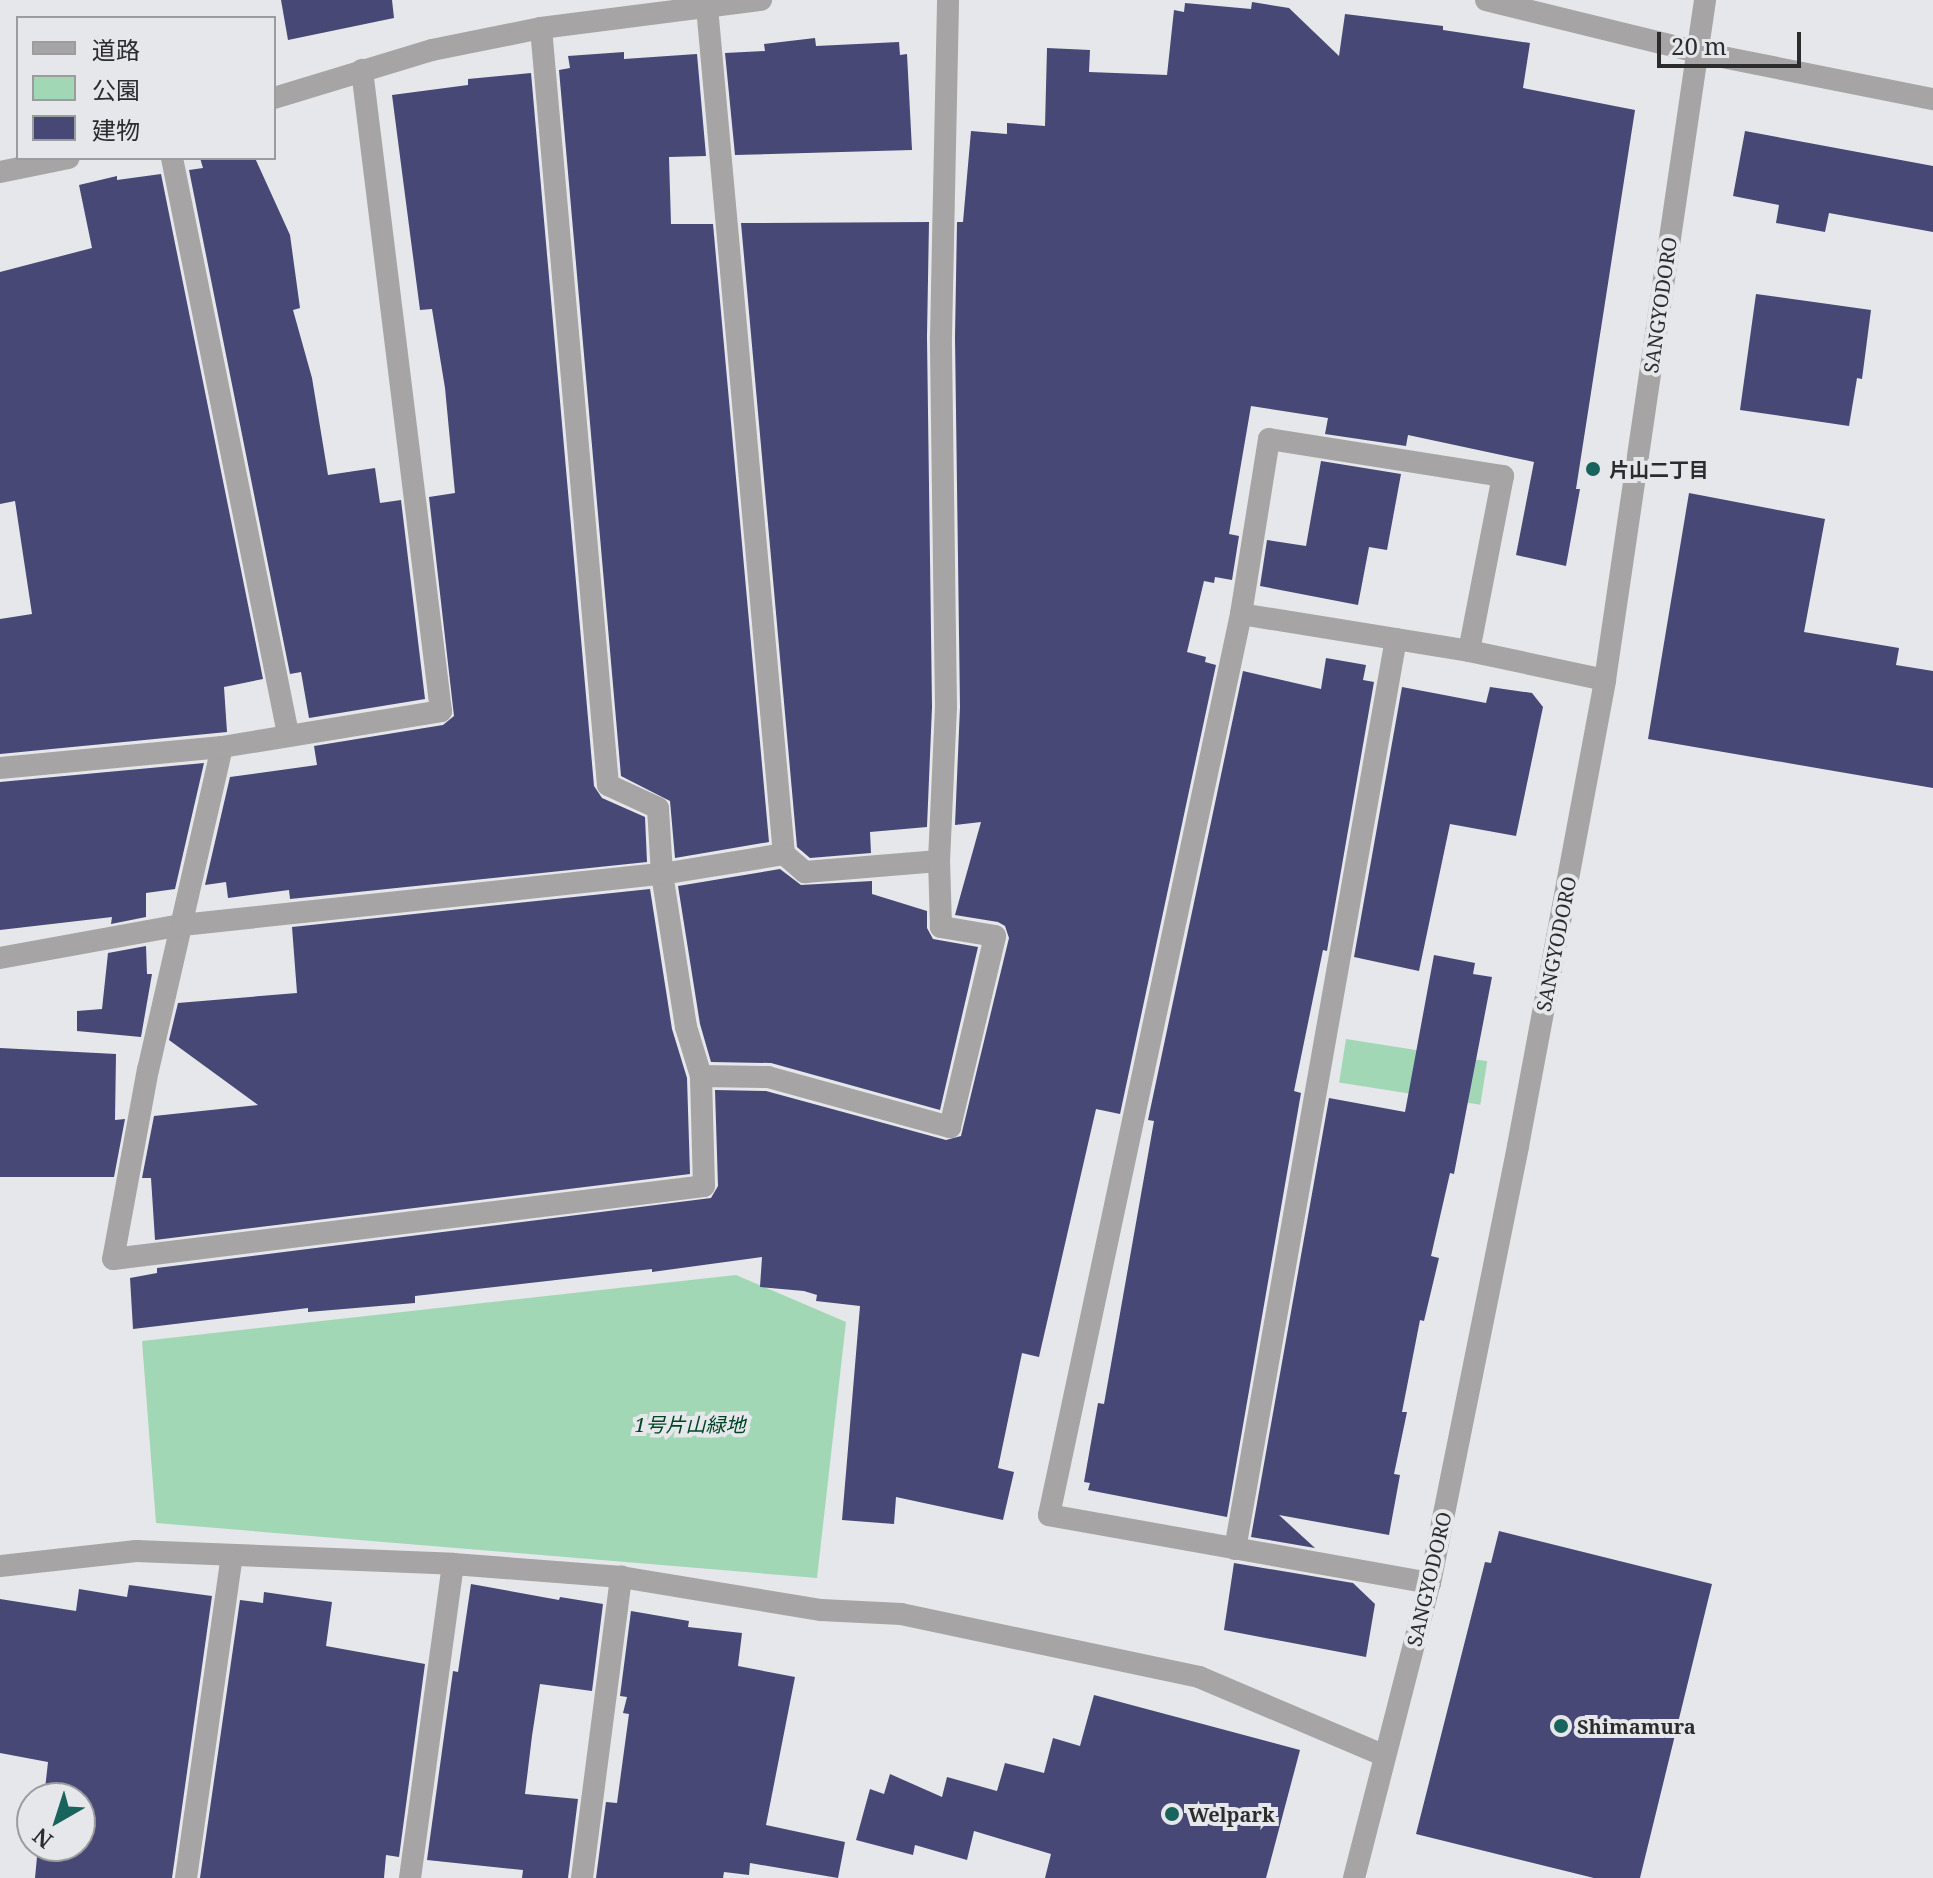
<!DOCTYPE html>
<meta charset="utf-8">
<style>
body{margin:0}
#map{position:relative;width:1933px;height:1878px;overflow:hidden;background:#e5e7ea;font-family:"Noto Serif","Noto Sans JP",serif}
div>[style]{position:absolute}
.green>*{inset:0;background:#a2d7b5;transform-origin:0 0}
.building>*{inset:0;background:#474875}
.minor>*{height:22px;margin:-11px;padding:0 11px;transform-origin:11px;border-radius:11px;background:#a6a4a4}
.tertiary>*{height:22px;margin:-11px;padding:0 11px;transform-origin:11px;border-radius:11px;background:#a6a4a4}
.dots>*{width:22px;height:22px;translate:-50% -50%;box-sizing:border-box;border:4px solid #e5e7ea;border-radius:50%}
span{translate:-50% -50%;white-space:nowrap;text-align:center;line-height:1.15;-webkit-text-stroke:8px #e5e7ea;paint-order:stroke}
.street-label{font-size:20px;color:#2c2c2d}
.poi-label{font-size:20px;color:#2c2c2d;font-weight:700}
.left{translate:0 -50%;text-align:left}
.park-label{font-size:20px;color:#004425;font-style:italic}
.legend{position:absolute;left:16px;top:16px;width:260px;height:144px;box-sizing:border-box;background:#e5e7ea;border:2px solid #9b9c9e;margin:0;padding:10px 14px;list-style:none;font-size:24px;color:#2c2c2d}
.legend li{display:flex;align-items:center;gap:16px;height:40px}
.legend b{width:40px;border:2px solid #9b9c9e}
.north{position:absolute;left:16px;top:1782px;width:80px;height:80px;box-sizing:border-box;background:#e5e7ea;border:2px solid #9b9c9e;border-radius:50%;rotate:219deg;font-size:22px;font-weight:700;line-height:32px;text-align:center;color:#2c2c2d}
.north::after{content:'';display:block;margin:auto;width:28px;height:36px;background:#18645c;clip-path:polygon(50% 0,100% 100%,50% 72%,0 100%)}
.scale{position:absolute;left:1657px;top:32px;width:144px;height:36px;box-sizing:border-box;border:4px solid #2c2c2d;border-top:0;padding-left:10px;font-size:24px;line-height:28px;white-space:nowrap;color:#2c2c2d;-webkit-text-stroke:6px #e5e7ea;paint-order:stroke}
</style>
<div id="map">
<div class="green">
<div style="left:1346px;top:1039px;width:143px;height:44px;rotate:9deg"></div>
<div style="clip-path:polygon(736px 1275px,846px 1322px,817px 1578px,156px 1523px,142px 1341px)"></div>
</div>
<div class="building">
<div style="clip-path:polygon(281px 0,392px 0,394px 18px,288px 40px)"></div>
<div style="clip-path:polygon(1252px 2px,1289px 8px,1339px 56px,1345px 14px,1443px 26px,1443px 30px,1530px 43px,1523px 88px,1635px 110px,1576px 489px,1580px 489px,1566px 566px,1516px 555px,1534px 462px,1408px 435px,1406px 446px,1325px 434px,1328px 418px,1251px 406px,1229px 534px,1239px 536px,1232px 580px,1215px 577px,1214px 583px,1204px 581px,1187px 652px,1206px 657px,1205px 662px,1216px 665px,1120px 1114px,1096px 1109px,1039px 1357px,1022px 1353px,998px 1468px,1014px 1472px,1003px 1520px,896px 1497px,894px 1524px,842px 1520px,860px 1306px,816px 1301px,817px 1295px,804px 1291px,760px 1287px,762px 1257px,652px 1272px,652px 1269px,415px 1296px,415px 1303px,308px 1312px,308px 1308px,133px 1329px,130px 1278px,157px 1273px,157px 1268px,711px 1198px,718px 1186px,715px 1090px,766px 1091px,946px 1140px,961px 1136px,1009px 938px,1005px 926px,998px 922px,955px 915px,981px 822px,955px 825px,960px 707px,955px 337px,957px 222px,963px 222px,971px 131px,1007px 134px,1007px 123px,1045px 126px,1047px 48px,1090px 50px,1089px 72px,1167px 75px,1174px 10px,1184px 12px,1185px 3px,1251px 9px)"></div>
<div style="clip-path:polygon(815px 38px,816px 46px,899px 42px,900px 55px,907px 54px,912px 150px,735px 155px,725px 53px,765px 51px,764px 44px)"></div>
<div style="clip-path:polygon(624px 52px,624px 59px,697px 54px,706px 156px,669px 157px,671px 224px,713px 224px,769px 842px,675px 858px,670px 801px,621px 776px,559px 70px,570px 68px,568px 56px)"></div>
<div style="clip-path:polygon(531px 73px,594px 786px,602px 798px,645px 817px,647px 862px,290px 899px,289px 890px,228px 898px,226px 882px,205px 885px,230px 777px,317px 765px,314px 746px,443px 725px,454px 716px,429px 497px,455px 493px,445px 388px,432px 309px,420px 310px,392px 95px,468px 85px,468px 79px)"></div>
<div style="clip-path:polygon(1745px 131px,1933px 166px,1933px 232px,1829px 213px,1825px 232px,1776px 223px,1779px 205px,1733px 196px)"></div>
<div style="clip-path:polygon(200px 158px,255px 158px,290px 235px,300px 308px,293px 310px,312px 378px,328px 475px,375px 468px,380px 503px,401px 500px,425px 699px,309px 718px,301px 672px,290px 674px,189px 170px,203px 168px)"></div>
<div style="clip-path:polygon(161px 174px,263px 679px,224px 687px,227px 732px,0 754px,0 619px,32px 614px,15px 501px,0 504px,0 272px,92px 248px,79px 185px,117px 176px,117px 180px)"></div>
<div style="clip-path:polygon(929px 222px,927px 337px,932px 707px,927px 827px,870px 832px,871px 853px,810px 858px,797px 847px,741px 223px)"></div>
<div style="clip-path:polygon(1756px 294px,1871px 310px,1862px 379px,1857px 378px,1849px 426px,1740px 410px)"></div>
<div style="clip-path:polygon(1321px 461px,1401px 474px,1387px 550px,1369px 547px,1358px 605px,1260px 586px,1267px 540px,1306px 546px)"></div>
<div style="clip-path:polygon(1689px 493px,1825px 519px,1804px 632px,1899px 648px,1896px 665px,1933px 671px,1933px 788px,1648px 739px)"></div>
<div style="clip-path:polygon(1326px 658px,1366px 665px,1363px 680px,1374px 682px,1327px 951px,1323px 950px,1294px 1091px,1301px 1093px,1227px 1517px,1088px 1490px,1090px 1483px,1084px 1482px,1098px 1403px,1104px 1404px,1154px 1121px,1148px 1120px,1243px 671px,1321px 689px)"></div>
<div style="clip-path:polygon(1402px 687px,1486px 703px,1490px 687px,1532px 693px,1543px 707px,1516px 836px,1450px 824px,1419px 971px,1354px 957px)"></div>
<div style="clip-path:polygon(204px 763px,175px 889px,146px 893px,146px 917px,111px 924px,112px 917px,0 930px,0 782px)"></div>
<div style="clip-path:polygon(780px 869px,801px 885px,872px 881px,872px 894px,927px 911px,927px 928px,933px 939px,978px 947px,940px 1110px,771px 1063px,711px 1062px,700px 1024px,678px 886px)"></div>
<div style="clip-path:polygon(650px 889px,672px 1029px,687px 1078px,690px 1174px,155px 1240px,151px 1178px,142px 1178px,154px 1116px,258px 1105px,169px 1040px,178px 1003px,297px 993px,292px 927px)"></div>
<div style="clip-path:polygon(146px 946px,147px 974px,152px 974px,141px 1037px,77px 1031px,77px 1011px,102px 1009px,108px 953px)"></div>
<div style="clip-path:polygon(1434px 955px,1475px 963px,1473px 974px,1492px 977px,1454px 1174px,1450px 1173px,1431px 1256px,1439px 1258px,1424px 1321px,1420px 1320px,1402px 1412px,1407px 1412px,1394px 1474px,1400px 1475px,1389px 1535px,1279px 1515px,1315px 1548px,1251px 1537px,1329px 1098px,1405px 1112px)"></div>
<div style="clip-path:polygon(0 1048px,116px 1054px,115px 1120px,125px 1119px,114px 1177px,0 1177px)"></div>
<div style="clip-path:polygon(1499px 1531px,1712px 1584px,1640px 1878px,1594px 1878px,1416px 1834px,1485px 1562px,1491px 1563px)"></div>
<div style="clip-path:polygon(1234px 1563px,1353px 1583px,1375px 1604px,1366px 1657px,1224px 1630px)"></div>
<div style="clip-path:polygon(471px 1584px,559px 1600px,560px 1597px,603px 1604px,592px 1691px,540px 1684px,532px 1736px,525px 1794px,578px 1799px,568px 1878px,522px 1878px,523px 1870px,427px 1860px,453px 1671px,458px 1672px)"></div>
<div style="clip-path:polygon(129px 1585px,212px 1596px,172px 1878px,35px 1878px,38px 1846px,80px 1846px,80px 1798px,44px 1798px,48px 1762px,0 1753px,0 1599px,76px 1611px,79px 1589px,127px 1597px)"></div>
<div style="clip-path:polygon(264px 1592px,332px 1602px,326px 1646px,425px 1664px,399px 1857px,386px 1855px,384px 1878px,200px 1878px,240px 1600px,263px 1603px)"></div>
<div style="clip-path:polygon(631px 1611px,689px 1621px,688px 1627px,742px 1633px,738px 1666px,795px 1677px,766px 1825px,845px 1842px,838px 1878px,750px 1863px,749px 1875px,724px 1872px,723px 1878px,596px 1878px,606px 1802px,617px 1803px,629px 1714px,623px 1713px,627px 1697px,620px 1696px)"></div>
<div style="clip-path:polygon(1094px 1695px,1300px 1750px,1266px 1878px,1045px 1878px,1051px 1854px,974px 1831px,967px 1860px,915px 1845px,913px 1855px,856px 1840px,870px 1789px,884px 1794px,890px 1774px,942px 1797px,947px 1777px,997px 1791px,1005px 1763px,1044px 1773px,1053px 1738px,1080px 1746px)"></div>
</div>
<div class="minor">
<div style="left:707px;top:7px;width:850px;rotate:84.81deg"></div>
<div style="left:172px;top:158px;width:588px;rotate:78.61deg"></div>
<div style="left:1241px;top:614px;width:231px;rotate:9.2deg"></div>
<div style="left:1469px;top:651px;width:139px;rotate:12deg"></div>
<div style="left:222px;top:747px;width:330px;rotate:102.9deg"></div>
<div style="left:148px;top:1069px;width:193px;rotate:100.4deg"></div>
<div style="left:113px;top:1259px;width:595px;rotate:-7.04deg"></div>
<div style="left:704px;top:1186px;width:110px;rotate:-91.6deg"></div>
<div style="left:701px;top:1076px;width:51px;rotate:-107deg"></div>
<div style="left:686px;top:1027px;width:155px;rotate:-98.9deg"></div>
<div style="left:662px;top:874px;width:66px;rotate:-93.5deg"></div>
<div style="left:658px;top:808px;width:55px;rotate:-155.3deg"></div>
<div style="left:608px;top:785px;width:760px;rotate:-95.06deg"></div>
<div style="left:0;top:768px;width:223px;rotate:-5.4deg"></div>
<div style="left:222px;top:747px;width:222px;rotate:-9.3deg"></div>
<div style="left:441px;top:711px;width:646px;rotate:-97.03deg"></div>
<div style="left:0;top:958px;width:185px;rotate:-10.3deg"></div>
<div style="left:182px;top:925px;width:483px;rotate:-6.1deg"></div>
<div style="left:662px;top:874px;width:124px;rotate:-9.3deg"></div>
<div style="left:784px;top:854px;width:28px;rotate:41deg"></div>
<div style="left:805px;top:872px;width:134px;rotate:-4.7deg"></div>
<div style="left:939px;top:861px;width:154px;rotate:-87.4deg"></div>
<div style="left:946px;top:707px;width:370px;rotate:-90.8deg"></div>
<div style="left:941px;top:337px;width:337px;rotate:-88.8deg"></div>
<div style="left:701px;top:1076px;width:67px;rotate:0.9deg"></div>
<div style="left:768px;top:1077px;width:189px;rotate:15.4deg"></div>
<div style="left:950px;top:1127px;width:196px;rotate:-76.7deg"></div>
<div style="left:995px;top:936px;width:55px;rotate:-170.5deg"></div>
<div style="left:941px;top:927px;width:66px;rotate:-91.7deg"></div>
<div style="left:1235px;top:1549px;width:924px;rotate:-79.97deg"></div>
<div style="left:0;top:1566px;width:137px;rotate:-6.3deg"></div>
<div style="left:136px;top:1551px;width:317px;rotate:2.3deg"></div>
<div style="left:453px;top:1564px;width:169px;rotate:4.4deg"></div>
<div style="left:621px;top:1577px;width:203px;rotate:9.4deg"></div>
<div style="left:821px;top:1610px;width:80px;rotate:2.9deg"></div>
<div style="left:901px;top:1614px;width:305px;rotate:11.9deg"></div>
<div style="left:1199px;top:1677px;width:202px;rotate:23deg"></div>
<div style="left:1430px;top:1583px;width:387px;rotate:-169.9deg"></div>
<div style="left:1049px;top:1515px;width:921px;rotate:-77.97deg"></div>
<div style="left:1241px;top:614px;width:177px;rotate:-80.9deg"></div>
<div style="left:1269px;top:439px;width:237px;rotate:9deg"></div>
<div style="left:1503px;top:476px;width:178px;rotate:101deg"></div>
<div style="left:186px;top:1878px;width:326px;rotate:-81.9deg"></div>
<div style="left:410px;top:1878px;width:317px;rotate:-82.2deg"></div>
<div style="left:582px;top:1878px;width:304px;rotate:-82.6deg"></div>
</div>
<div class="tertiary">
<div style="left:1486px;top:0;width:217px;rotate:13.8deg"></div>
<div style="left:1697px;top:52px;width:241px;rotate:11.3deg"></div>
<div style="left:274px;top:98px;width:165px;rotate:-16.9deg"></div>
<div style="left:432px;top:50px;width:111px;rotate:-11.4deg"></div>
<div style="left:541px;top:28px;width:222px;rotate:-7.3deg"></div>
<div style="left:0;top:172px;width:70px;rotate:-11.5deg"></div>
<div style="left:1354px;top:1878px;width:305px;rotate:-75.6deg"></div>
<div style="left:1430px;top:1583px;width:446px;rotate:-78.6deg"></div>
<div style="left:1518px;top:1146px;width:474px;rotate:-79.4deg"></div>
<div style="left:1605px;top:680px;width:687px;rotate:-81.63deg"></div>
</div>
<div class="dots">
<div style="left:1593px;top:469px;background:#18645c"></div>
<div style="left:1561px;top:1726px;background:#18645c"></div>
<div style="left:1172px;top:1814px;background:#18645c"></div>
</div>
<div class="street-label">
<span style="left:1660px;top:305px;rotate:-82deg">SANGYODORO</span>
<span style="left:1556px;top:944px;rotate:-79deg">SANGYODORO</span>
<span style="left:1429px;top:1579px;rotate:-77deg">SANGYODORO</span>
</div>
<div class="poi-label">
<span class="left" style="left:1609px;top:469px">片山二丁目</span>
<span class="left" style="left:1577px;top:1726px">Shimamura</span>
<span class="left" style="left:1188px;top:1814px">Welpark</span>
</div>
<div class="park-label">
<span style="left:690px;top:1424px">1号片山緑地</span>
</div>
<ul class="legend">
<li><b style="height:10px;background:#a6a4a4"></b>道路</li>
<li><b style="height:22px;background:#a2d7b5"></b>公園</li>
<li><b style="height:22px;background:#474875"></b>建物</li>
</ul>
<div class="north">N</div>
<div class="scale">20 m</div>
</div>
